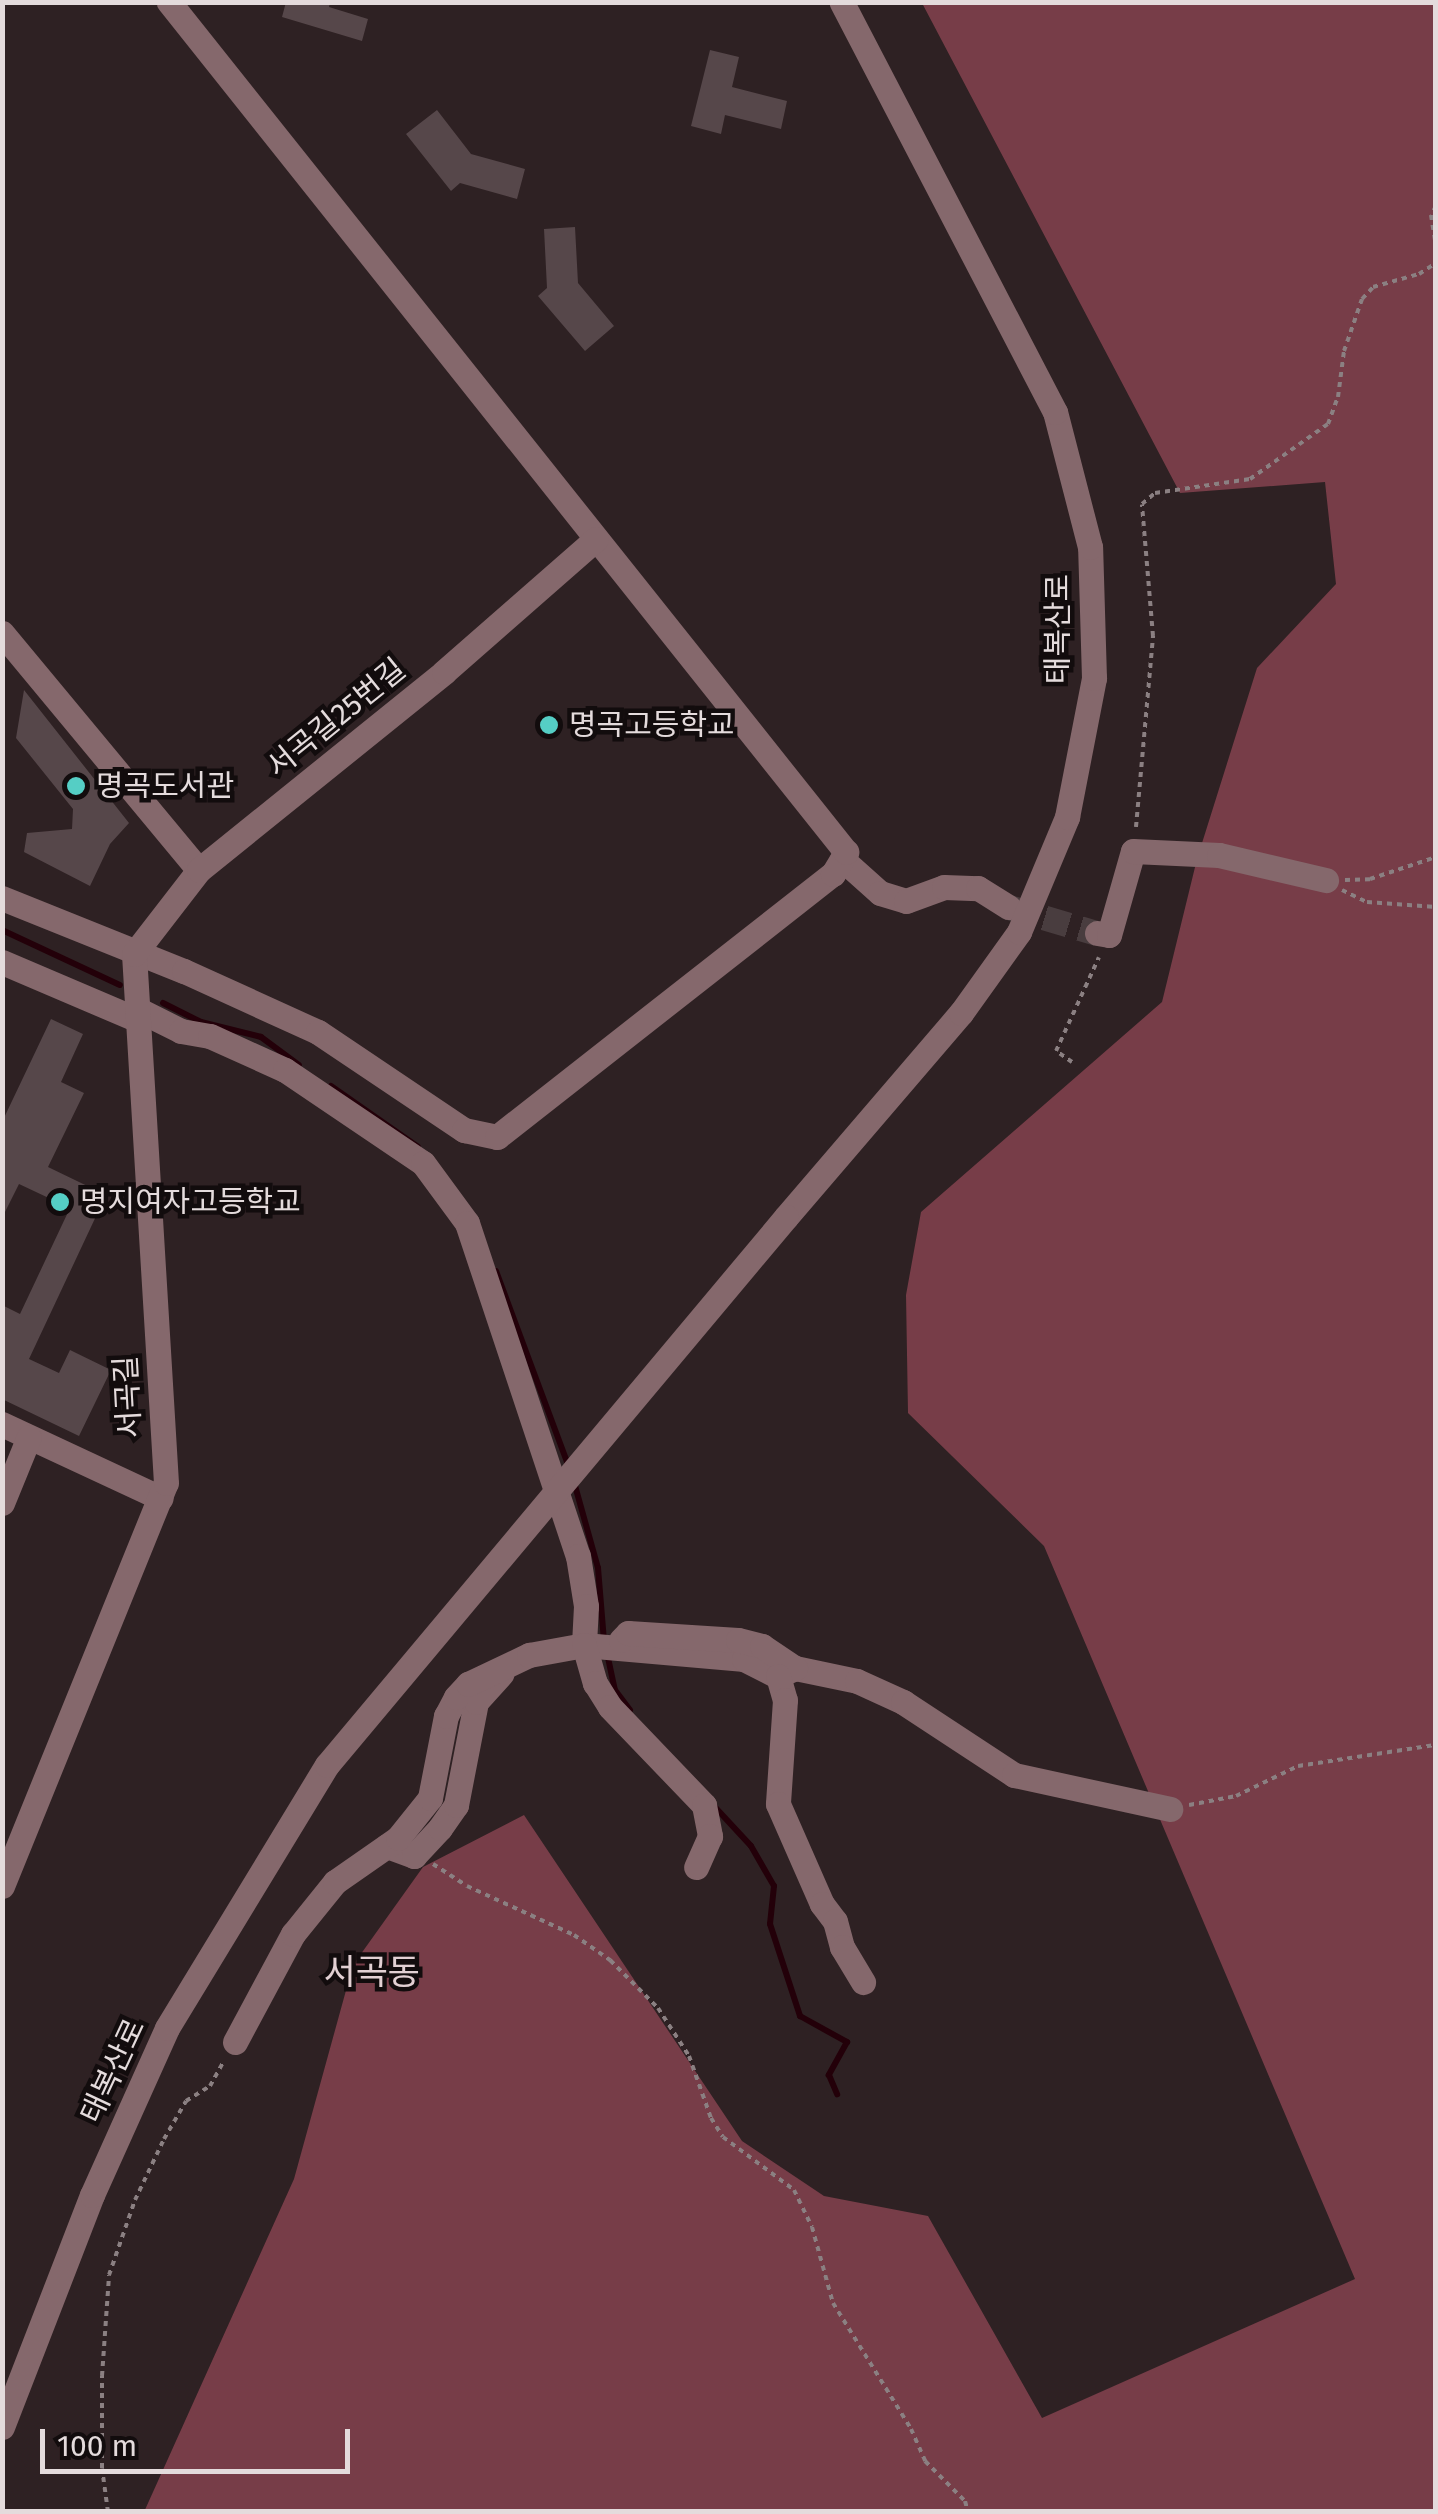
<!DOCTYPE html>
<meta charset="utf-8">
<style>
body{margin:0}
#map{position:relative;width:1438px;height:2514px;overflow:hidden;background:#2e2123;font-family:"Fira Sans","Noto Sans KR",sans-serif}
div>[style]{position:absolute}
.forest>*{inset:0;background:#773d48}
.stream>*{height:6px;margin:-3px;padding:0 3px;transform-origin:3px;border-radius:3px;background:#230009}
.building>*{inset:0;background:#56474a}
.minor-tunnel>*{height:25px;margin-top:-12.5px;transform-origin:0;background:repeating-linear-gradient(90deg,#493d3f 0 25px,transparent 0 37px)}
.path>*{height:4px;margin-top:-2px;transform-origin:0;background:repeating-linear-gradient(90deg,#8b8082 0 5px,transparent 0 10px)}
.minor>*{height:25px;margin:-12.5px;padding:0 12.5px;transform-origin:12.5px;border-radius:12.5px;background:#85686c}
.minor-bridge>*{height:25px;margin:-12.5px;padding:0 12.5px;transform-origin:12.5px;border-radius:12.5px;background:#85686c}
.dots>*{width:28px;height:28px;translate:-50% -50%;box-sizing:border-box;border:5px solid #120c0d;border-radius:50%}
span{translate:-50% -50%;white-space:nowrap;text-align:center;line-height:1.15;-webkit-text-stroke:9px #120c0d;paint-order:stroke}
.street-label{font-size:30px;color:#e4dbdc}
.poi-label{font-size:30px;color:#e4dbdc}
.left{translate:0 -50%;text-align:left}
.quarter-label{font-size:35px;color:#e2d0d3}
.frame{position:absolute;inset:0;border:5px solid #e4dbdc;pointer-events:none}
.scale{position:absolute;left:40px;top:2429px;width:310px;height:45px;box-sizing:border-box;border:5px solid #e4dbdc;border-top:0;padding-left:12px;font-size:30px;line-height:35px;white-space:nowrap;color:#e4dbdc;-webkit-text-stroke:8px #120c0d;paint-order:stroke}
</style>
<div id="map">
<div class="forest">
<div style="clip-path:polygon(922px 3px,1435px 3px,1435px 2511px,144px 2512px,294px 2179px,353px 1965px,423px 1867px,524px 1815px,742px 2141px,824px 2196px,928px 2216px,1042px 2418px,1355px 2279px,1044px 1546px,908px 1413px,906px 1295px,921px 1212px,1162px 1002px,1197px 859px,1257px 668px,1336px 584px,1325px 482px,1180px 493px)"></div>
</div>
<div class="stream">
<div style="left:2px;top:930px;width:130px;rotate:25deg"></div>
<div style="left:163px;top:1003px;width:42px;rotate:26.6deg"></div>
<div style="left:201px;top:1022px;width:62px;rotate:14deg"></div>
<div style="left:261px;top:1037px;width:47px;rotate:36.4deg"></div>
<div style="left:331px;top:1086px;width:106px;rotate:35deg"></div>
<div style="left:496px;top:1271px;width:207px;rotate:69.6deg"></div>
<div style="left:574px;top:1482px;width:89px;rotate:74.4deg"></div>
<div style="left:598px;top:1568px;width:73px;rotate:85.3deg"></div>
<div style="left:607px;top:1653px;width:38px;rotate:78deg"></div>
<div style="left:615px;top:1690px;width:25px;rotate:53deg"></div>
<div style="left:714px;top:1806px;width:54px;rotate:47.2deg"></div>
<div style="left:751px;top:1846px;width:46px;rotate:60.1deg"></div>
<div style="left:774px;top:1886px;width:38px;rotate:96deg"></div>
<div style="left:770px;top:1924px;width:97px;rotate:71.9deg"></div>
<div style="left:800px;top:2016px;width:54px;rotate:29deg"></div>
<div style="left:847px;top:2042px;width:38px;rotate:119deg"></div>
<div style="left:829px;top:2075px;width:21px;rotate:67deg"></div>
</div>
<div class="building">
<div style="clip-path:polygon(286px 2px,330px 2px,329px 7px,368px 19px,362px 41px,282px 17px)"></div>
<div style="clip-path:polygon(710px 50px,739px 57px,732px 87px,787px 101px,781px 129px,725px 115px,721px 134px,691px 126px)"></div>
<div style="clip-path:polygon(437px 110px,471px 154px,525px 169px,517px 199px,460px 183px,451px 191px,406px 134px)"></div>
<div style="clip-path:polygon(575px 227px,578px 283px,614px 326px,585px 351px,538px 296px,547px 288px,544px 229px)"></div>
<div style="clip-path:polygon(24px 690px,129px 823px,110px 844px,90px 886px,24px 852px,27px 833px,72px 829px,73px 809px,16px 738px)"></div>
<div style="clip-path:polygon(51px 1019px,83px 1034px,61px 1082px,84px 1093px,48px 1167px,106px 1195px,29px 1359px,59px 1373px,70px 1350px,111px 1370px,79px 1436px,2px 1399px,2px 1305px,20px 1314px,70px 1208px,19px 1184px,2px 1218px,2px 1122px)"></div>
</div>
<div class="minor-tunnel">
<div style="left:1009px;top:907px;width:92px;rotate:16.5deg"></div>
</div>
<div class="path">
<div style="left:1436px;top:206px;width:10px;rotate:119deg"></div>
<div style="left:1431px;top:215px;width:30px;rotate:81deg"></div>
<div style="left:1136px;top:827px;width:192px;rotate:-84.9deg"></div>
<div style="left:1153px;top:636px;width:132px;rotate:-94.8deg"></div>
<div style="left:1142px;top:504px;width:17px;rotate:-40deg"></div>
<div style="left:1155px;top:493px;width:96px;rotate:-8.4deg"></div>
<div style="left:1250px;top:479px;width:95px;rotate:-35.2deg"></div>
<div style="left:1328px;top:424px;width:29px;rotate:-70deg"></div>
<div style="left:1338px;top:397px;width:46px;rotate:-82.6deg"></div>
<div style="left:1344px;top:351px;width:55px;rotate:-70.9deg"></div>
<div style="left:1362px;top:299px;width:16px;rotate:-47deg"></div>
<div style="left:1373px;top:287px;width:48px;rotate:-15.8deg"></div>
<div style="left:1419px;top:274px;width:20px;rotate:-33deg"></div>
<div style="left:1345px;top:880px;width:25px;rotate:-2deg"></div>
<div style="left:1370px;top:879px;width:70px;rotate:-18.4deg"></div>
<div style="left:1342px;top:890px;width:28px;rotate:26deg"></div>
<div style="left:1367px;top:902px;width:69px;rotate:4.1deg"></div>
<div style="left:1072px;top:1062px;width:19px;rotate:-145deg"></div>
<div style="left:1056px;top:1051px;width:103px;rotate:-65.4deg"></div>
<div style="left:1189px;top:1805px;width:48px;rotate:-10.8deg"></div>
<div style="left:1236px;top:1796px;width:69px;rotate:-25.8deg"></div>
<div style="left:1298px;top:1766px;width:140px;rotate:-8.7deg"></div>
<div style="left:433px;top:1864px;width:40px;rotate:32.9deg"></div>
<div style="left:467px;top:1886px;width:118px;rotate:24.6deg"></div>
<div style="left:574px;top:1935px;width:44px;rotate:34.8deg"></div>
<div style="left:610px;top:1960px;width:68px;rotate:45deg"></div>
<div style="left:658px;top:2008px;width:57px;rotate:57.1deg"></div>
<div style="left:689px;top:2056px;width:66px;rotate:70.5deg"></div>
<div style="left:711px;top:2118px;width:22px;rotate:58deg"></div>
<div style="left:723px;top:2137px;width:89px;rotate:36.7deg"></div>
<div style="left:794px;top:2190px;width:41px;rotate:64.1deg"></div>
<div style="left:812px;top:2227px;width:79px;rotate:74.6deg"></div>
<div style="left:833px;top:2303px;width:148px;rotate:58.2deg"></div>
<div style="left:911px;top:2429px;width:35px;rotate:66deg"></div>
<div style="left:925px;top:2461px;width:57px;rotate:45deg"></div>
<div style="left:965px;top:2501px;width:11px;rotate:75deg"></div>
<div style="left:108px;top:2512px;width:44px;rotate:-97.8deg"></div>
<div style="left:102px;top:2468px;width:92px;rotate:-90deg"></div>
<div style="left:102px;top:2376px;width:101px;rotate:-86deg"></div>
<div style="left:109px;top:2275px;width:79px;rotate:-70.9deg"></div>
<div style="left:135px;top:2200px;width:68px;rotate:-64.6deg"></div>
<div style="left:164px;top:2139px;width:44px;rotate:-59.9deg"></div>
<div style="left:186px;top:2101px;width:28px;rotate:-32deg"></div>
<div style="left:210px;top:2086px;width:29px;rotate:-61deg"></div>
</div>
<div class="minor">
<div style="left:2px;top:633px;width:308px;rotate:50.3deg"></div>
<div style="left:842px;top:859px;width:51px;rotate:41.8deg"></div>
<div style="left:880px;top:893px;width:27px;rotate:17deg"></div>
<div style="left:906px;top:901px;width:40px;rotate:-20.2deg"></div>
<div style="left:944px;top:887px;width:34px;rotate:2deg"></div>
<div style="left:978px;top:888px;width:36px;rotate:32deg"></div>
<div style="left:2px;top:898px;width:196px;rotate:21.9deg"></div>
<div style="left:184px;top:971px;width:147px;rotate:24.5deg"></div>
<div style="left:318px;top:1032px;width:176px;rotate:33.9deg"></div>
<div style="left:464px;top:1130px;width:34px;rotate:12deg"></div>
<div style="left:497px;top:1137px;width:427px;rotate:-38.1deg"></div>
<div style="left:833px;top:874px;width:26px;rotate:-59deg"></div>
<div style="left:846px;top:852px;width:1087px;rotate:-128.54deg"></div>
<div style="left:1097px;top:933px;width:12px;rotate:9deg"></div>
<div style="left:1109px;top:935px;width:87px;rotate:-74.1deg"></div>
<div style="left:1133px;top:851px;width:86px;rotate:2.7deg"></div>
<div style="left:1219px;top:855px;width:110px;rotate:13.2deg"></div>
<div style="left:2px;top:962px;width:148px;rotate:23.1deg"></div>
<div style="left:137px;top:1009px;width:49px;rotate:26.6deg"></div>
<div style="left:181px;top:1031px;width:29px;rotate:10deg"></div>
<div style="left:210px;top:1036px;width:82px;rotate:24.4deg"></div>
<div style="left:285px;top:1070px;width:166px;rotate:34deg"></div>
<div style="left:423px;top:1163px;width:74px;rotate:53.7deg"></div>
<div style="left:467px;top:1223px;width:351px;rotate:71.6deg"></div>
<div style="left:578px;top:1556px;width:51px;rotate:80.9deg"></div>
<div style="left:586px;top:1606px;width:39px;rotate:93deg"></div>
<div style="left:584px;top:1645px;width:161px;rotate:5deg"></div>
<div style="left:744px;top:1659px;width:38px;rotate:27deg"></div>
<div style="left:778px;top:1676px;width:19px;rotate:-25deg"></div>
<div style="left:795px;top:1668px;width:63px;rotate:11.8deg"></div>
<div style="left:857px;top:1681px;width:51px;rotate:24.5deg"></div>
<div style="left:903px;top:1702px;width:133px;rotate:33.3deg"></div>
<div style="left:1014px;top:1775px;width:160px;rotate:12.3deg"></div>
<div style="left:786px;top:1217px;width:269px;rotate:-49.4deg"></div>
<div style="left:961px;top:1013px;width:100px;rotate:-54.4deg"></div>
<div style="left:1019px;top:932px;width:125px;rotate:-67.3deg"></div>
<div style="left:1067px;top:817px;width:142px;rotate:-79deg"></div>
<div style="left:1094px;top:678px;width:131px;rotate:-91.7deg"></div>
<div style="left:1090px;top:547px;width:139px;rotate:-104.5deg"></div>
<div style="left:1055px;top:412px;width:462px;rotate:-117.5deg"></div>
<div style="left:2px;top:1424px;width:175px;rotate:25deg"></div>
<div style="left:2px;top:1503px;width:71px;rotate:-67.8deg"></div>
<div style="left:621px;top:1640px;width:10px;rotate:-45deg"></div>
<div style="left:628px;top:1633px;width:110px;rotate:3.6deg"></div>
<div style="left:738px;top:1640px;width:25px;rotate:14deg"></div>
<div style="left:762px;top:1646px;width:40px;rotate:34deg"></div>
<div style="left:778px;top:1676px;width:25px;rotate:74deg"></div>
<div style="left:785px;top:1700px;width:104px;rotate:93.9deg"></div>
<div style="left:778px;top:1804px;width:109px;rotate:66.3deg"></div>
<div style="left:822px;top:1904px;width:21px;rotate:53deg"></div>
<div style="left:835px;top:1921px;width:27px;rotate:75deg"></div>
<div style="left:842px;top:1947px;width:41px;rotate:59deg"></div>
<div style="left:387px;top:1846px;width:29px;rotate:20deg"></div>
<div style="left:414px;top:1856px;width:38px;rotate:-47deg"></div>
<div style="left:440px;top:1828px;width:28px;rotate:-55deg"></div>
<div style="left:456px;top:1805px;width:105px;rotate:-79deg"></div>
<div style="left:476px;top:1702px;width:38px;rotate:-48deg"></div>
<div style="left:2px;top:1886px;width:435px;rotate:-67.9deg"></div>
<div style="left:166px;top:1483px;width:530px;rotate:-93.46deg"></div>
<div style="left:134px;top:954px;width:106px;rotate:-52.3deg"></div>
<div style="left:199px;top:870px;width:315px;rotate:-38.9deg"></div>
<div style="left:444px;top:672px;width:202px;rotate:-41.2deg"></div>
<div style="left:235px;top:2042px;width:123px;rotate:-61.8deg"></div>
<div style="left:293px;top:1934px;width:67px;rotate:-51.1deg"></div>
<div style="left:335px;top:1882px;width:77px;rotate:-34.9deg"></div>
<div style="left:398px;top:1838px;width:51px;rotate:-51.3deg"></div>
<div style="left:430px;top:1798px;width:84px;rotate:-79deg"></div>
<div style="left:446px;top:1716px;width:21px;rotate:-62deg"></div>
<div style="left:456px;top:1697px;width:18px;rotate:-47deg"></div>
<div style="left:468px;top:1684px;width:68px;rotate:-25.4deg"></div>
<div style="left:529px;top:1655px;width:56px;rotate:-10.3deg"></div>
<div style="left:584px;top:1645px;width:40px;rotate:74deg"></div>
<div style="left:595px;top:1683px;width:28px;rotate:58deg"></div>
<div style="left:610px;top:1707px;width:136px;rotate:46.2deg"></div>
<div style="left:704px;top:1805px;width:32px;rotate:79deg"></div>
<div style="left:710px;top:1836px;width:34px;rotate:114deg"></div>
<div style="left:2px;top:2427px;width:249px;rotate:-68.8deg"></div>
<div style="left:92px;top:2195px;width:183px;rotate:-65.8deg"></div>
<div style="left:167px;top:2028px;width:308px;rotate:-58.7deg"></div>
</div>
<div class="minor-bridge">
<div style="left:327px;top:1765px;width:715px;rotate:-50.05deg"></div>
</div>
<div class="dots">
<div style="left:549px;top:725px;background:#55cec5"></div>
<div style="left:76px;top:786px;background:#55cec5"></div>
<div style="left:60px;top:1202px;background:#55cec5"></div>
</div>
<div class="street-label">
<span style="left:1058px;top:629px;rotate:-90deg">태복산로</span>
<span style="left:336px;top:718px;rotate:-39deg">서곡길25번길</span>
<span style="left:128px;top:1397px;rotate:-93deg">서곡길</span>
<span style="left:113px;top:2071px;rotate:-65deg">태복산로</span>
</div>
<div class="poi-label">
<span class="left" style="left:569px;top:725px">명곡고등학교</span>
<span class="left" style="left:96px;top:786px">명곡도서관</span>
<span class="left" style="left:80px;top:1202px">명지여자고등학교</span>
</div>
<div class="quarter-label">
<span style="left:372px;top:1972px">서곡동</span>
</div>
<div class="frame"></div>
<div class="scale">100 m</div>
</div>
